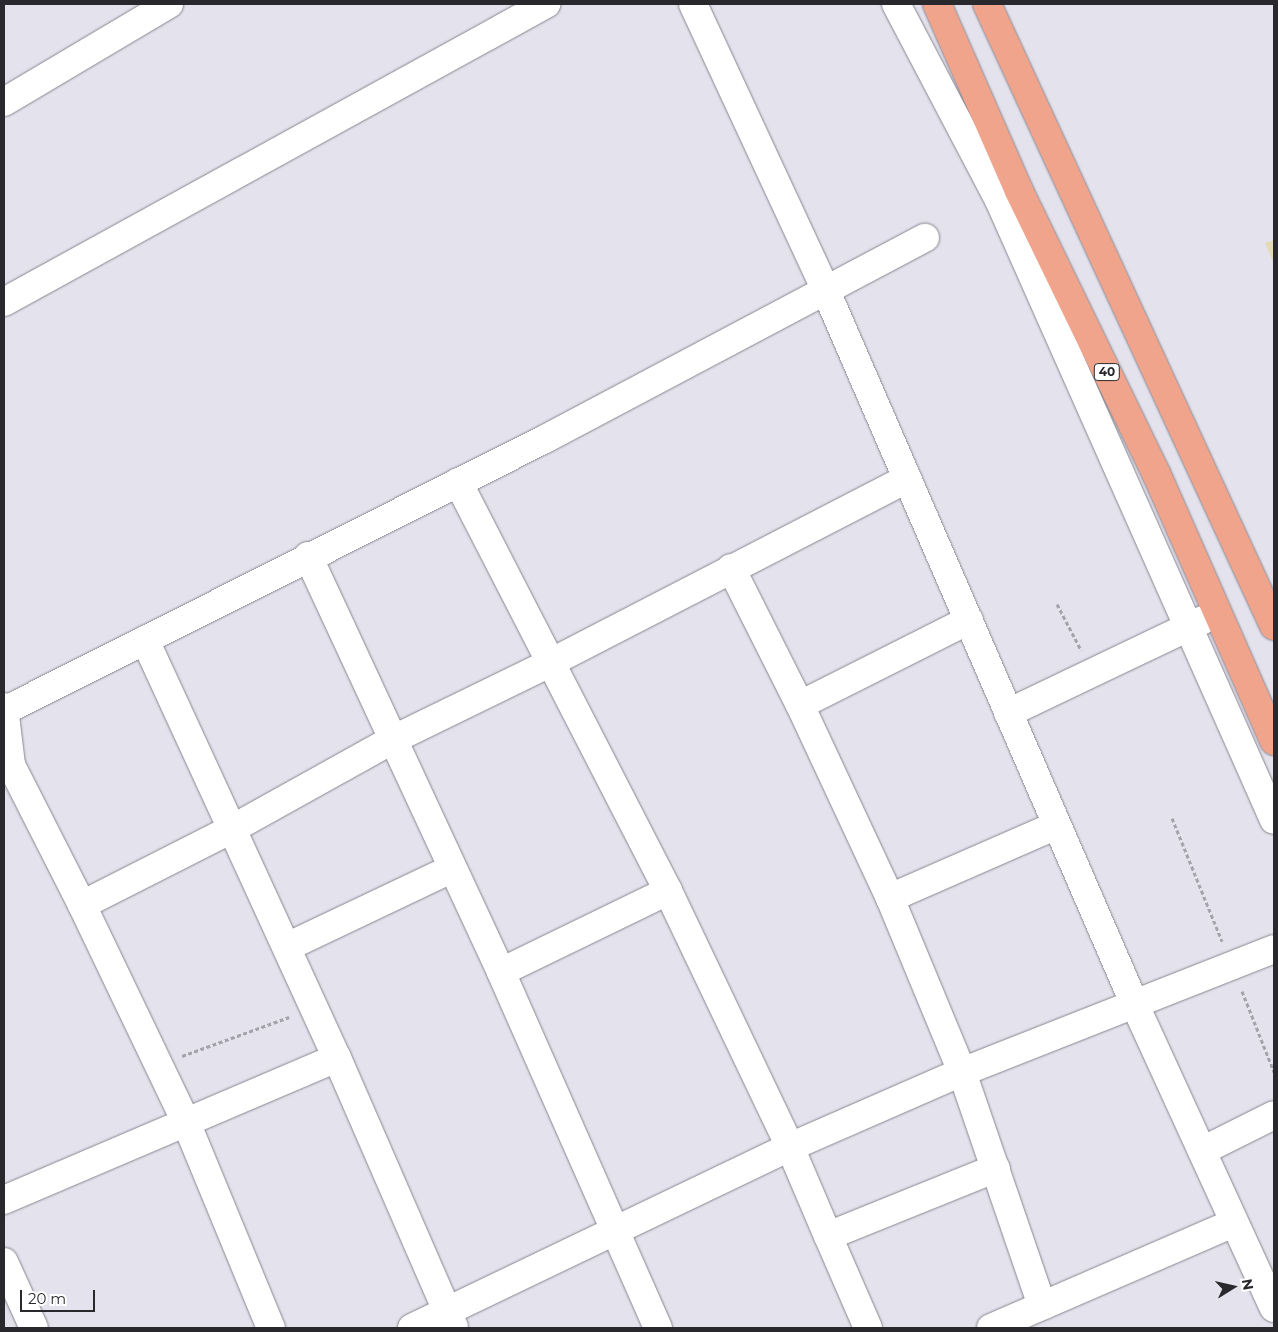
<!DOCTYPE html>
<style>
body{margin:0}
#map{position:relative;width:1278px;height:1332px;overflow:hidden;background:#e4e2ec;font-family:Montserrat,sans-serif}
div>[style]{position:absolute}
.sand>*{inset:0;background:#e4dab5}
.path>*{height:3px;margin-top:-1.5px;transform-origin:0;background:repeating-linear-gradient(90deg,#a4a2aa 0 4px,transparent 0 6.5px)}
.roads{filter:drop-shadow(0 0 1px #898690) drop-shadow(0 0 1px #898690)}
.street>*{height:28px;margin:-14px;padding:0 14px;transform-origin:14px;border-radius:14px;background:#fff}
.highway>*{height:28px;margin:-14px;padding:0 14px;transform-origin:14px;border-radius:14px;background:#f1a48c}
span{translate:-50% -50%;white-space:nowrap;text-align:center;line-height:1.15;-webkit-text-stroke:4.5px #fff;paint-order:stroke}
.shield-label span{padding:1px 4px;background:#fff;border:1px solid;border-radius:4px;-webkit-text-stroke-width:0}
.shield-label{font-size:12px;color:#29282c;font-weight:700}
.frame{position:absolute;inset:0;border:5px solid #29282c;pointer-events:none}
.north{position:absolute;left:1208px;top:1262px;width:50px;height:50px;-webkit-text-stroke:4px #fff;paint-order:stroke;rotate:80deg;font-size:14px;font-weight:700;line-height:20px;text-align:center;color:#29282c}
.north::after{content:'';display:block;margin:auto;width:18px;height:22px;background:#29282c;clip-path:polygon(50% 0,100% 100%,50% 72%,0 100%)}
.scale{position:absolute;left:20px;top:1290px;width:75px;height:22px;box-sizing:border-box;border:2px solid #29282c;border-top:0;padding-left:6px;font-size:15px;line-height:18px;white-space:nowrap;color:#29282c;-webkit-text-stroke:4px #fff;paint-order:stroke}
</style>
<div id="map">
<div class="sand">
<div style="clip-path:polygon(1274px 240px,1274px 264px,1265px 243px)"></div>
</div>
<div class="path">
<div style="left:1057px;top:604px;width:52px;rotate:62.4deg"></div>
<div style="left:1172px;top:818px;width:133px;rotate:67.9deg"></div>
<div style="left:1242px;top:991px;width:87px;rotate:68.4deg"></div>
<div style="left:182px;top:1056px;width:114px;rotate:-20deg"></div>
</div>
<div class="roads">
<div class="street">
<div style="left:693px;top:4px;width:316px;rotate:65.1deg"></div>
<div style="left:826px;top:291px;width:778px;rotate:66.6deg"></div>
<div style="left:1135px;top:1005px;width:333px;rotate:65.4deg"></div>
<div style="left:896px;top:4px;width:221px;rotate:62.3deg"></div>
<div style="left:999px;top:200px;width:678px;rotate:66.08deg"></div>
<div style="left:4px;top:102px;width:192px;rotate:-30.7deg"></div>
<div style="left:4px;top:302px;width:619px;rotate:-28.8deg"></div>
<div style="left:458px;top:482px;width:460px;rotate:62.8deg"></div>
<div style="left:668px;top:891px;width:284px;rotate:64.5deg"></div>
<div style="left:790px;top:1147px;width:97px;rotate:66.9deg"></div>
<div style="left:828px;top:1236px;width:181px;rotate:-22deg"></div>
<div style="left:308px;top:556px;width:459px;rotate:65.1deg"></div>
<div style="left:501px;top:972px;width:389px;rotate:66.2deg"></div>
<div style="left:731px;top:568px;width:153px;rotate:63.3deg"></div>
<div style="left:969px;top:620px;width:189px;rotate:153.3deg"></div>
<div style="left:800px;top:705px;width:213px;rotate:65deg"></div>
<div style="left:890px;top:898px;width:188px;rotate:67.5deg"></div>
<div style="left:962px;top:1072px;width:247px;rotate:71.1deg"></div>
<div style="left:145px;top:640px;width:208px;rotate:65.3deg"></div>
<div style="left:232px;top:829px;width:183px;rotate:-29.1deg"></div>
<div style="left:392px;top:740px;width:176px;rotate:-26deg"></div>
<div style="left:550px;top:663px;width:402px;rotate:-27.3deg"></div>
<div style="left:4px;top:707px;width:58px;rotate:83.1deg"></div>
<div style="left:4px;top:711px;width:606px;rotate:-26.69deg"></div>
<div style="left:545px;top:439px;width:430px;rotate:-27.9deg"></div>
<div style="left:1008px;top:713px;width:216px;rotate:-25.5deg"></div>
<div style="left:4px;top:758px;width:10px;rotate:45deg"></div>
<div style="left:11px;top:765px;width:157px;rotate:63.1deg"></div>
<div style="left:82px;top:905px;width:241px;rotate:64.4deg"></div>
<div style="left:186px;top:1122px;width:223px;rotate:67.6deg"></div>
<div style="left:890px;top:898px;width:182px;rotate:-23.6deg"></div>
<div style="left:82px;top:905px;width:168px;rotate:-26.9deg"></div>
<div style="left:232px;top:829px;width:252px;rotate:65.4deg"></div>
<div style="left:337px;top:1058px;width:293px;rotate:66.5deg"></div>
<div style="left:287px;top:947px;width:182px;rotate:-25.4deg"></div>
<div style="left:501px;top:972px;width:186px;rotate:-25.9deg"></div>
<div style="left:1202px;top:1151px;width:80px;rotate:-26.6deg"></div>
<div style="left:4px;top:1200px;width:362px;rotate:-23.1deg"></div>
<div style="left:828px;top:1236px;width:100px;rotate:66.5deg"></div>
<div style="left:4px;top:1262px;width:72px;rotate:65.6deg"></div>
<div style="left:412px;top:1328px;width:419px;rotate:-25.6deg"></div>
<div style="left:790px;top:1147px;width:188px;rotate:-23.6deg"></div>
<div style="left:962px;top:1072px;width:335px;rotate:-21.5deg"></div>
<div style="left:991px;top:1328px;width:265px;rotate:-23.4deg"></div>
</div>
<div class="highway">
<div style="left:937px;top:4px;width:204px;rotate:66.3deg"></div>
<div style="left:1019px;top:191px;width:314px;rotate:64.1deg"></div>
<div style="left:1156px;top:473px;width:293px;rotate:66.2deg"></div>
<div style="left:987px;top:4px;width:685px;rotate:65.23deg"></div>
</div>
</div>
<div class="shield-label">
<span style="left:1107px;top:372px">40</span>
</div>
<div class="frame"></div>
<div class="north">N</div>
<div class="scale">20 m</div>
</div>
